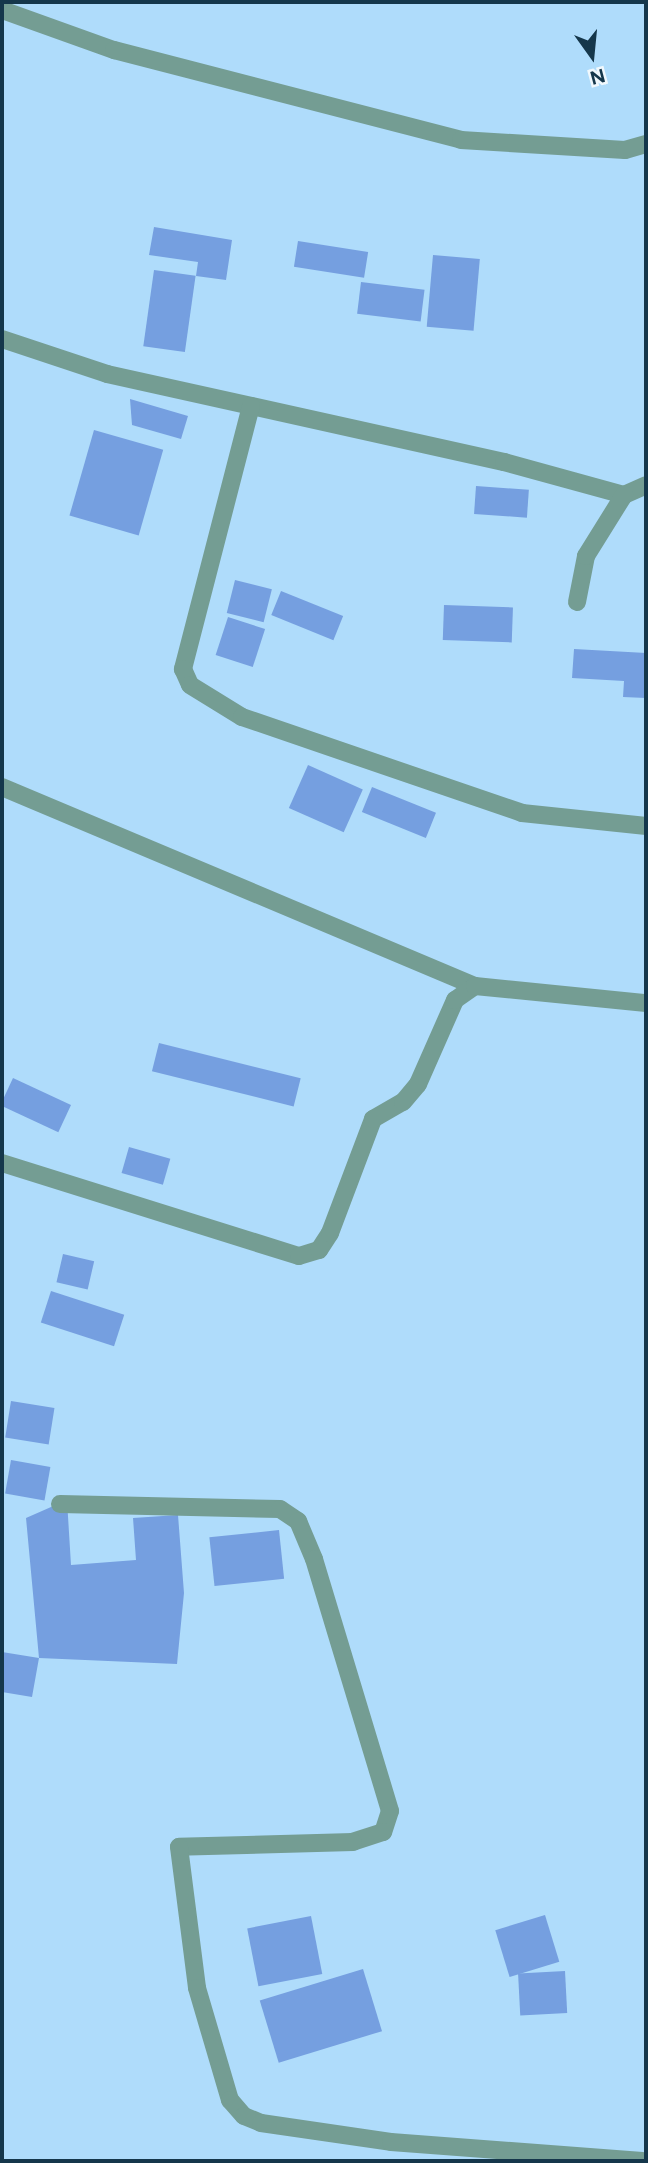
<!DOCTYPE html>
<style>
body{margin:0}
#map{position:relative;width:648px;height:2163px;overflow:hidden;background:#afdcfb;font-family:Figtree,sans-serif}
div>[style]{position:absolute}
.building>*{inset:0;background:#759fe0;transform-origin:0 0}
.street>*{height:18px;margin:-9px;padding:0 9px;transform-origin:9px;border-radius:9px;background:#749d93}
span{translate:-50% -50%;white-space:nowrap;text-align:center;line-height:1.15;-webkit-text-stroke:5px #f0f8fd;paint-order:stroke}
.frame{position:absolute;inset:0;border:4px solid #15374b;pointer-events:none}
.north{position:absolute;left:557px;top:21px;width:70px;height:70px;-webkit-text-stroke:5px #f0f8fd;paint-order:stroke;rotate:165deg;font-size:19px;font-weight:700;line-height:28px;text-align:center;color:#15374b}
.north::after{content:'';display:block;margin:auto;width:24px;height:32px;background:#15374b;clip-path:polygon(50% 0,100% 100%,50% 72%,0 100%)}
</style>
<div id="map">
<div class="building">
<div style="clip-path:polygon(154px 227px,232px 240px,226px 280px,196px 276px,198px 262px,149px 255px)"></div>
<div style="left:298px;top:241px;width:71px;height:26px;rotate:9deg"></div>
<div style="left:433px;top:255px;width:47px;height:72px;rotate:5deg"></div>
<div style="left:154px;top:270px;width:42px;height:77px;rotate:8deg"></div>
<div style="left:361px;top:282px;width:64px;height:32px;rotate:7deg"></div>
<div style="clip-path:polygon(130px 399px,188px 416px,181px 439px,132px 425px)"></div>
<div style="left:94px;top:430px;width:72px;height:89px;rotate:16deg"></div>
<div style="left:476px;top:486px;width:53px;height:28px;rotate:4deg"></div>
<div style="left:235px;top:580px;width:38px;height:34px;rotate:14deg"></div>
<div style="left:281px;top:591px;width:67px;height:26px;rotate:22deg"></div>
<div style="left:444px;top:605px;width:69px;height:35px;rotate:2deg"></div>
<div style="left:228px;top:617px;width:39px;height:40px;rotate:18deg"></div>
<div style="clip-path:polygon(574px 649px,646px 653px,646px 698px,623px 697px,624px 681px,572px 678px)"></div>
<div style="left:308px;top:765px;width:60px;height:47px;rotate:24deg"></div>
<div style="left:372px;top:787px;width:69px;height:27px;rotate:22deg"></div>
<div style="left:159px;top:1043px;width:146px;height:29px;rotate:14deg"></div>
<div style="left:13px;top:1078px;width:64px;height:30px;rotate:25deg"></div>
<div style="left:129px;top:1147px;width:43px;height:27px;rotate:16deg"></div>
<div style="left:63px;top:1254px;width:32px;height:29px;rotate:13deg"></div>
<div style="left:51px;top:1291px;width:77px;height:33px;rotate:18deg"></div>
<div style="left:11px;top:1401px;width:44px;height:37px;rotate:9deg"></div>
<div style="left:11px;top:1460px;width:40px;height:34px;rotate:10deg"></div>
<div style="clip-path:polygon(67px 1500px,71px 1565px,136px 1560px,133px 1518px,178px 1515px,184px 1593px,177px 1664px,39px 1658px,32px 1697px,2px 1692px,2px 1652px,39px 1658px,26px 1518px)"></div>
<div style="left:279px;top:1530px;width:49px;height:70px;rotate:84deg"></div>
<div style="left:545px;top:1915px;width:49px;height:52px;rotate:73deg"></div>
<div style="left:311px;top:1916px;width:59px;height:65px;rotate:79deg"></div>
<div style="left:363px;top:1969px;width:65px;height:108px;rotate:73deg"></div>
<div style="left:565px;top:1971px;width:42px;height:47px;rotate:87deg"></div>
</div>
<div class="street">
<div style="left:2px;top:10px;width:119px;rotate:19.7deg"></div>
<div style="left:114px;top:50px;width:358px;rotate:14.5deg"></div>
<div style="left:461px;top:140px;width:164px;rotate:3.5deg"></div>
<div style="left:625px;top:150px;width:22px;rotate:-16deg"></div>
<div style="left:2px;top:339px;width:111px;rotate:18.4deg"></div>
<div style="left:107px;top:374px;width:407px;rotate:12.5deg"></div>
<div style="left:504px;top:462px;width:124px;rotate:15.4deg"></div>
<div style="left:624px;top:495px;width:24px;rotate:-24deg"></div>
<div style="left:251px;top:406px;width:272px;rotate:104.5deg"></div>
<div style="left:183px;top:669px;width:17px;rotate:66deg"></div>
<div style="left:190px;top:685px;width:61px;rotate:31.6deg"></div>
<div style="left:242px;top:717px;width:296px;rotate:18.9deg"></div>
<div style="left:522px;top:813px;width:125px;rotate:6deg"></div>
<div style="left:577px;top:602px;width:47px;rotate:-78.9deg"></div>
<div style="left:586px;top:556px;width:72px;rotate:-58.1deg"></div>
<div style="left:2px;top:787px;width:513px;rotate:22.82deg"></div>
<div style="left:2px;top:1163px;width:311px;rotate:17.4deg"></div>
<div style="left:299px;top:1256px;width:21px;rotate:-17deg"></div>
<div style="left:319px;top:1250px;width:20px;rotate:-57deg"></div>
<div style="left:330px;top:1233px;width:122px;rotate:-69.3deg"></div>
<div style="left:373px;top:1119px;width:34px;rotate:-30deg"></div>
<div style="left:403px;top:1102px;width:23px;rotate:-50deg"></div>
<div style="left:418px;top:1084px;width:92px;rotate:-66.2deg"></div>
<div style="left:455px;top:1000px;width:24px;rotate:-35deg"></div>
<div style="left:475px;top:986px;width:172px;rotate:5.7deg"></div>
<div style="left:60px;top:1504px;width:220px;rotate:1.3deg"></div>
<div style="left:280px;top:1509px;width:22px;rotate:34deg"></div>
<div style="left:298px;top:1521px;width:41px;rotate:67.2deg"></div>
<div style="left:314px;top:1559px;width:263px;rotate:73.2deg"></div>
<div style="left:390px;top:1811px;width:22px;rotate:108deg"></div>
<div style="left:383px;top:1832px;width:32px;rotate:162deg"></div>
<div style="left:353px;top:1842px;width:174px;rotate:178.4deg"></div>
<div style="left:179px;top:1847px;width:142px;rotate:82.7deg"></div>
<div style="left:197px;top:1988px;width:117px;rotate:73.6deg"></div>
<div style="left:230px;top:2100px;width:21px;rotate:49deg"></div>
<div style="left:244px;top:2116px;width:18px;rotate:22deg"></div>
<div style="left:261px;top:2123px;width:131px;rotate:8.3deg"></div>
<div style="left:391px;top:2142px;width:252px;rotate:4.3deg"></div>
</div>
<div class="frame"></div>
<div class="north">N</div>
</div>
